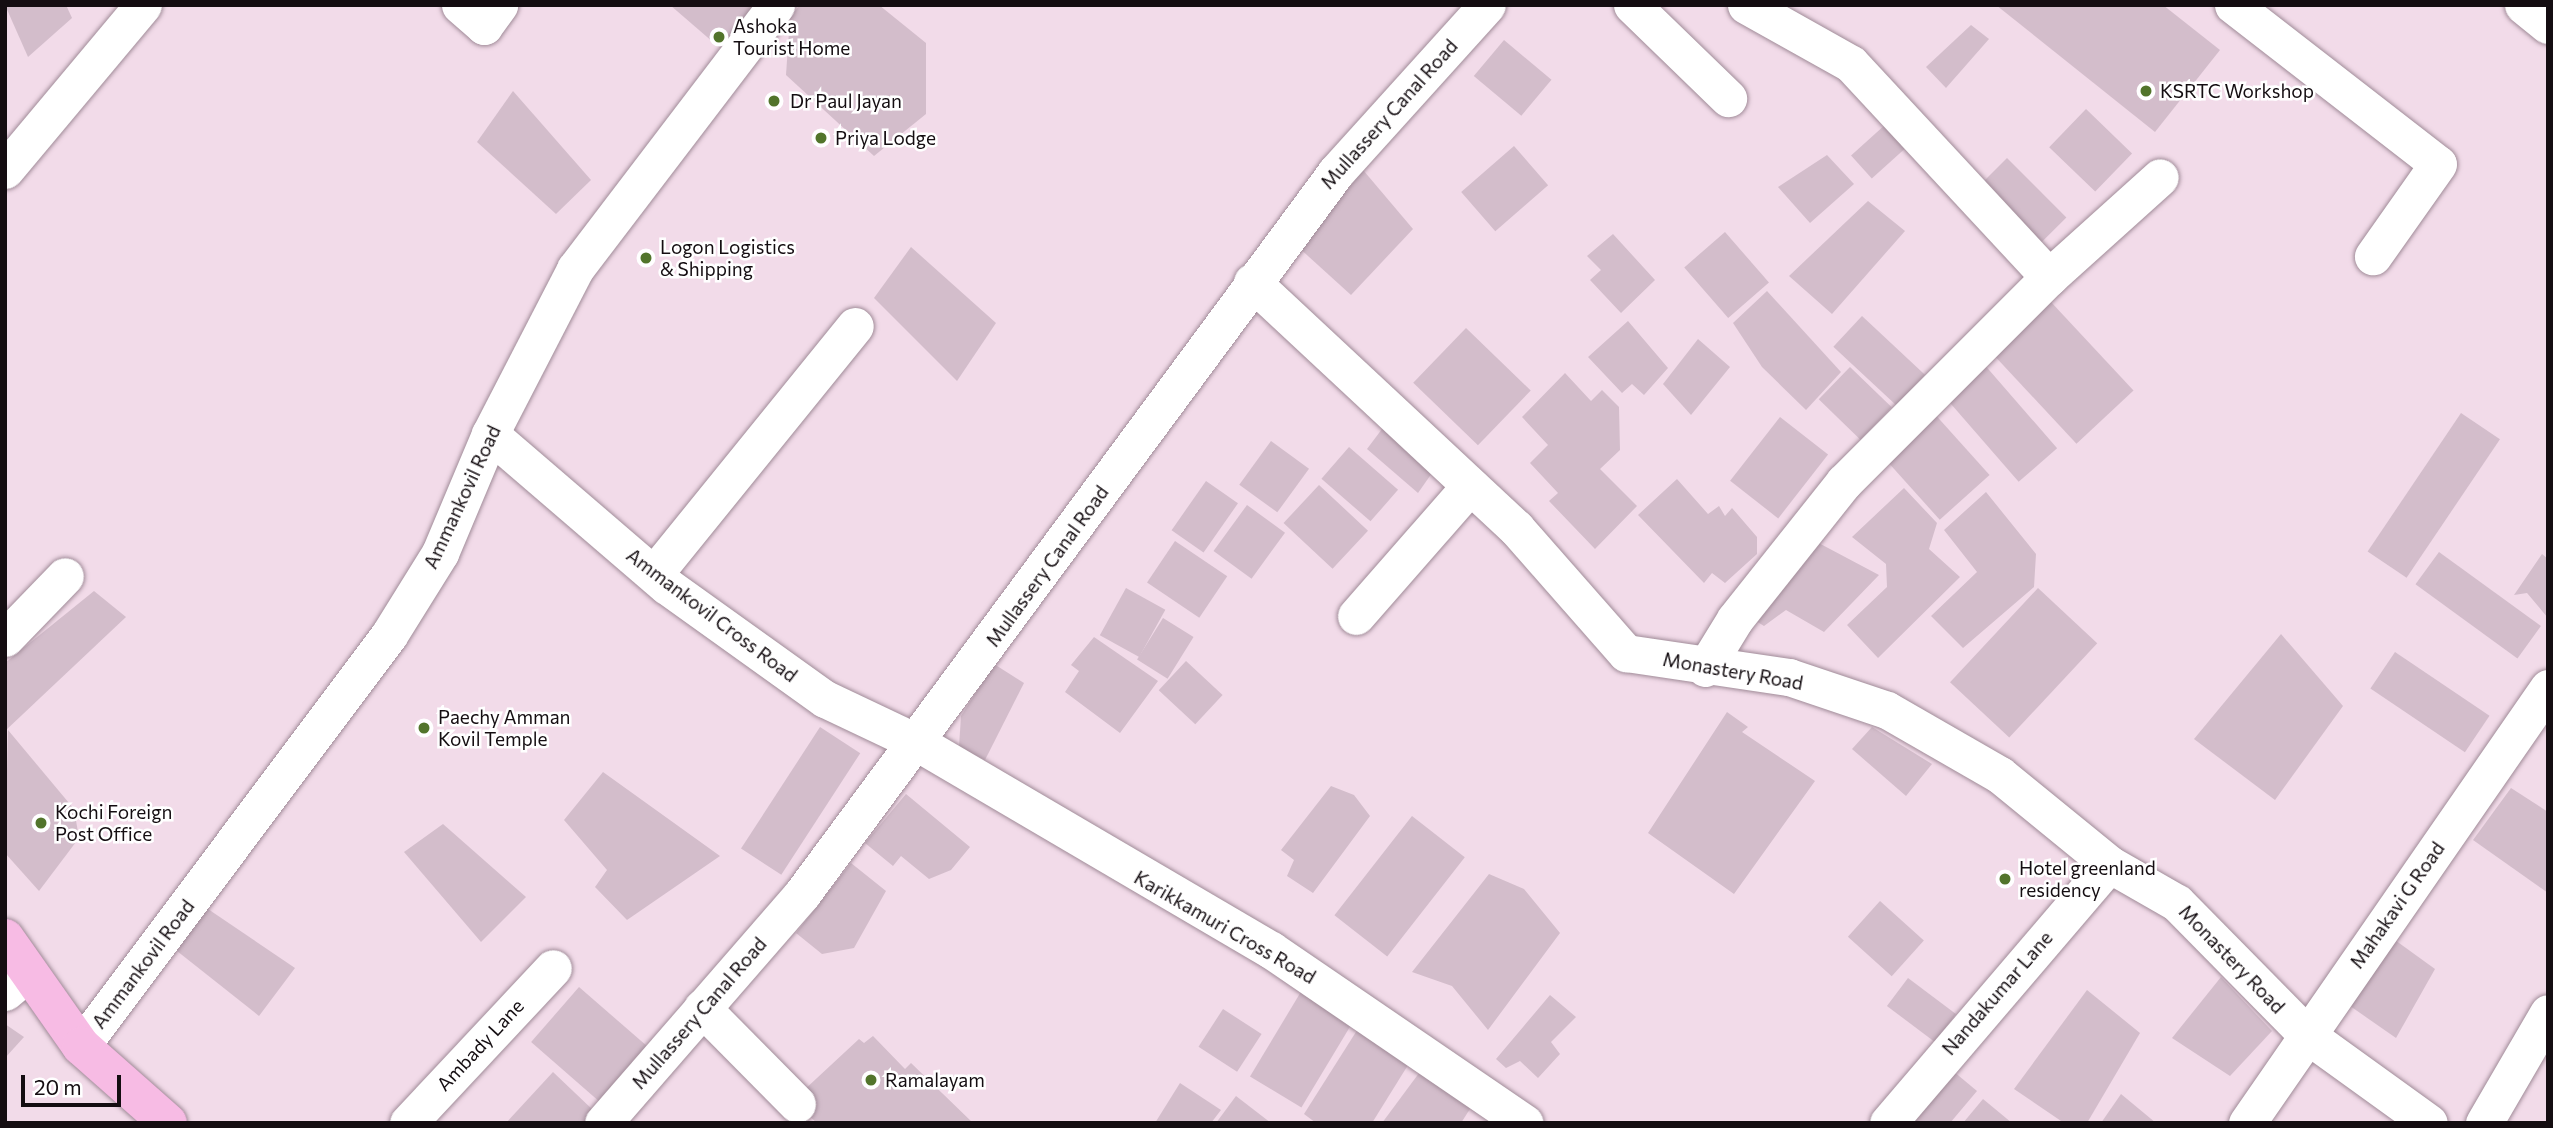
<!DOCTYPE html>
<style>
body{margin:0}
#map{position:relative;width:2553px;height:1128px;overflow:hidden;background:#f2dbe9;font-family:Commissioner,sans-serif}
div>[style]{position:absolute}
.building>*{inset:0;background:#d3bdcb;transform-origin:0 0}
.roads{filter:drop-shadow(0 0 2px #a08b98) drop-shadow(0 0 2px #a08b98)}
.minor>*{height:37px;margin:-18.5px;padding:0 18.5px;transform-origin:18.5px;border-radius:18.5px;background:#fff}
.major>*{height:38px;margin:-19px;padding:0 19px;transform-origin:19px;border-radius:19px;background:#f7bbe4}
.dots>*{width:19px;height:19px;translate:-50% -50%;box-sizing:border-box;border:4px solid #fff;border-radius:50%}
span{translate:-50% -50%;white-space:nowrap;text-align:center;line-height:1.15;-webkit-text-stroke:5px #fff;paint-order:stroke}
.poi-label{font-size:19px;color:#140d11}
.left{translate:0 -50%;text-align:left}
.street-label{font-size:19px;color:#140d11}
.frame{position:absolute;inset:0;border:7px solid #140d11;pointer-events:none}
.scale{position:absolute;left:21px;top:1075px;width:100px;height:32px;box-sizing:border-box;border:4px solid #140d11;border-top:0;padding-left:9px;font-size:21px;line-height:24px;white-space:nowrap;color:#140d11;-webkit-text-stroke:5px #fff;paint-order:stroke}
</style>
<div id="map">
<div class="building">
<div style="clip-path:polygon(5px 5px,66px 5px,72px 18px,28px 57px)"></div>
<div style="clip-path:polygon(670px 5px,759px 5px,721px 49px)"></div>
<div style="clip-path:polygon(800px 5px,879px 5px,926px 43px,926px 114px,874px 156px,786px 75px,790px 17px)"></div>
<div style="clip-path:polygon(1996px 5px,2163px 5px,2220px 50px,2155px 132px)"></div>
<div style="clip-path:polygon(1971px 25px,1989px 39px,1946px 88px,1926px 67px)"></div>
<div style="left:1504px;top:40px;width:62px;height:47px;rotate:40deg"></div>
<div style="clip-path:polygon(513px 91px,591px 180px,556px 214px,477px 142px)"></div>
<div style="left:2086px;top:109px;width:64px;height:53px;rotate:44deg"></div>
<div style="left:1886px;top:124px;width:31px;height:47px;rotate:48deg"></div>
<div style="left:1514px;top:146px;width:52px;height:70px;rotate:49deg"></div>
<div style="clip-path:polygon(1827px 155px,1854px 184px,1810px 223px,1778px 187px)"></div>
<div style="left:2007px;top:158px;width:84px;height:42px;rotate:45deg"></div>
<div style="clip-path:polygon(1358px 164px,1413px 229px,1351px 295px,1297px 246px)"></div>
<div style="clip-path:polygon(1868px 201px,1905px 231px,1832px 314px,1789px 276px)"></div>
<div style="left:1725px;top:232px;width:67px;height:54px;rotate:49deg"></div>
<div style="clip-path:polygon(1613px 234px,1655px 280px,1621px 313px,1590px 280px,1601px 270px,1587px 256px)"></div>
<div style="clip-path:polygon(911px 247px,996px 323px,957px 381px,874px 298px)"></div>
<div style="clip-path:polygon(1767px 291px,1841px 372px,1806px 410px,1762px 367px,1733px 323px)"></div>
<div style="left:2051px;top:302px;width:121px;height:78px;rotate:47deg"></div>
<div style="left:1862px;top:316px;width:86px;height:42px;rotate:43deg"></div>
<div style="clip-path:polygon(1628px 321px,1668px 368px,1644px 395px,1632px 384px,1622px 393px,1588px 357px)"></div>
<div style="left:1466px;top:328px;width:90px;height:76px;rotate:44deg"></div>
<div style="clip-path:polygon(1698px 339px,1730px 367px,1691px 415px,1663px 384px)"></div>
<div style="left:1983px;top:363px;width:113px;height:51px;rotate:49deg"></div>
<div style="left:1850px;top:367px;width:58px;height:45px;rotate:44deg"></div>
<div style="clip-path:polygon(1565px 373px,1591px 401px,1602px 390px,1619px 407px,1620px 450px,1600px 469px,1637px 506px,1595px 549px,1549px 501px,1558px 493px,1530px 463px,1548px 445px,1522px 417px)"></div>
<div style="left:1932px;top:411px;width:86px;height:67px;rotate:48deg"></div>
<div style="left:2461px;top:413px;width:47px;height:167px;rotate:34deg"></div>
<div style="left:1780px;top:417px;width:61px;height:81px;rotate:38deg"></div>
<div style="clip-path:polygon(1385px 425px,1439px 463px,1418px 493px,1367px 449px)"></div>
<div style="left:1271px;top:441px;width:47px;height:54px;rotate:36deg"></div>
<div style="left:1349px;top:447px;width:65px;height:42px;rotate:41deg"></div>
<div style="clip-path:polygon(1677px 479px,1708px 514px,1719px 506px,1725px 516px,1732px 508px,1757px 537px,1757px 554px,1725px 583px,1712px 573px,1704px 583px,1638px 515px)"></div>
<div style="left:1206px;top:481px;width:39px;height:60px;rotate:35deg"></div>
<div style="left:1319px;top:485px;width:67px;height:52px;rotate:43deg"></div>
<div style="clip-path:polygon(1904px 488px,1937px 523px,1929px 549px,1960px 577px,1878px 658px,1847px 625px,1887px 587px,1886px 564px,1852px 537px)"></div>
<div style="clip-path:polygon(1986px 492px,2036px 554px,2034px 587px,1963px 648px,1931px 616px,1977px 572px,1944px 530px)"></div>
<div style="left:1247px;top:505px;width:47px;height:57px;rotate:36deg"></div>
<div style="clip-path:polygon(1813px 540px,1879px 575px,1824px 632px,1786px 610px,1764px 626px,1743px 613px)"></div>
<div style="left:1175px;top:541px;width:63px;height:50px;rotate:34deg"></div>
<div style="left:2439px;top:552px;width:126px;height:40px;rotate:36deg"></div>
<div style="clip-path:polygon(2542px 554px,2548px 559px,2548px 618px,2527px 593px,2514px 595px)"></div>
<div style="left:1126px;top:588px;width:45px;height:54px;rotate:29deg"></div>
<div style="left:2038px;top:588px;width:81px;height:129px;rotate:43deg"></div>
<div style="clip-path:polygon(94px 591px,126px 617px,5px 731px,5px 663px)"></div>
<div style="left:1163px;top:618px;width:36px;height:49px;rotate:32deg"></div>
<div style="clip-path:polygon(2281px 634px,2343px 706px,2275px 800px,2194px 739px)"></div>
<div style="clip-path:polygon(1094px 637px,1158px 681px,1120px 733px,1065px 692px,1079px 671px,1071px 665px)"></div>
<div style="left:2395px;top:652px;width:114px;height:44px;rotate:34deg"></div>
<div style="left:1186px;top:661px;width:50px;height:40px;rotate:43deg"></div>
<div style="clip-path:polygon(994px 664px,1024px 683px,985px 760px,959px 747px,961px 716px)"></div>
<div style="clip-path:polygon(1727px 712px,1748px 727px,1742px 732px,1815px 781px,1734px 894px,1648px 833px)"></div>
<div style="left:820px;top:727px;width:48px;height:145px;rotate:33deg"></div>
<div style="clip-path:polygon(1872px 727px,1932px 764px,1906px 796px,1852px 749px)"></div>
<div style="clip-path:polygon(8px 730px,74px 809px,79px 838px,39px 891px,5px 853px)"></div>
<div style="clip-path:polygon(603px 772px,720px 856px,627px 920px,595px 887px,607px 870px,564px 820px)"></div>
<div style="clip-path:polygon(1331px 786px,1354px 795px,1370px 816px,1313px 893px,1287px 876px,1294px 860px,1281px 850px)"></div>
<div style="clip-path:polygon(2511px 788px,2548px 812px,2548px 893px,2473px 840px)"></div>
<div style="clip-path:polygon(906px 794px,970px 847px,951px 870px,929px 879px,901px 856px,893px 866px,865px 843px)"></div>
<div style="left:1412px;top:816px;width:67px;height:126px;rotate:38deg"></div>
<div style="clip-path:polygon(443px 824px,526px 897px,481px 942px,404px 852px)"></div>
<div style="clip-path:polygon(851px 863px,886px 891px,854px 948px,822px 954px,796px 933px)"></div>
<div style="clip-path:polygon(1489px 874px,1524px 889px,1560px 933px,1488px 1030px,1452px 986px,1412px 972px)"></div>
<div style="left:1880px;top:901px;width:59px;height:48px;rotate:42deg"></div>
<div style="clip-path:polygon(205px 907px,295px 968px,259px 1016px,177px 951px)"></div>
<div style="clip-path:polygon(2388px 935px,2435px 969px,2396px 1038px,2340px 999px)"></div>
<div style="clip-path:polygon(2221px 977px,2272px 1031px,2230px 1076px,2172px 1038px)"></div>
<div style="left:1908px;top:978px;width:60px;height:35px;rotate:37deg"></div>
<div style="left:579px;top:987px;width:90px;height:73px;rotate:41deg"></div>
<div style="left:1302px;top:990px;width:60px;height:101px;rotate:31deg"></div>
<div style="clip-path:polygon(2087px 990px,2140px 1033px,2087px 1123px,2064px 1123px,2014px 1089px)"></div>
<div style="clip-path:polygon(1550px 995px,1576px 1017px,1551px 1042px,1560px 1054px,1538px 1078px,1520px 1061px,1506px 1068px,1496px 1059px)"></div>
<div style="left:1223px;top:1009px;width:46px;height:45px;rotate:33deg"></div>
<div style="clip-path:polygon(5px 1024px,24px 1037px,5px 1058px)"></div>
<div style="clip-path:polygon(1361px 1024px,1413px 1057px,1372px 1123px,1316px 1123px,1304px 1114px)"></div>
<div style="clip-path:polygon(873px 1036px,905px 1069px,911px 1063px,973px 1123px,817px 1123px,800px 1108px,803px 1091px,859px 1039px,864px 1043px)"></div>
<div style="clip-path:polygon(1425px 1065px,1477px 1098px,1461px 1123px,1382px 1123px)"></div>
<div style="clip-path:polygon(1947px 1066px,1977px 1091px,1950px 1123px,1898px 1123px)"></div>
<div style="clip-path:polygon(553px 1072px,594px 1111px,583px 1123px,506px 1123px)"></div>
<div style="clip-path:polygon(1180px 1083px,1221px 1110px,1211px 1123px,1155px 1123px)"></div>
<div style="clip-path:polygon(2121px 1094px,2156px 1123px,2101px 1123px)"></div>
<div style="clip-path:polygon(1236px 1096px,1271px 1123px,1216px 1123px)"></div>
<div style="clip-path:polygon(1983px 1099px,2012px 1123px,1963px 1123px)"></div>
</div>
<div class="roads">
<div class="minor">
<div style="left:460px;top:5px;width:32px;rotate:41deg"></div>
<div style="left:484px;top:26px;width:26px;rotate:-54deg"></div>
<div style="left:1632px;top:5px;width:134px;rotate:44.1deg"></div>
<div style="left:1746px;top:5px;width:120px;rotate:29.3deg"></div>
<div style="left:1851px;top:64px;width:291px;rotate:47.1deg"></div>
<div style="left:2233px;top:5px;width:259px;rotate:37.8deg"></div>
<div style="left:2438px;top:164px;width:113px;rotate:125.2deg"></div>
<div style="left:2523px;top:5px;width:32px;rotate:39deg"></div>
<div style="left:5px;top:170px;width:215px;rotate:-50.1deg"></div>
<div style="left:1252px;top:282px;width:361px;rotate:43deg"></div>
<div style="left:1516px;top:528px;width:167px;rotate:48.7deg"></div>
<div style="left:1626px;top:653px;width:165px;rotate:8.4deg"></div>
<div style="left:1789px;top:677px;width:103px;rotate:18.6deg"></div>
<div style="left:1887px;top:710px;width:130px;rotate:29.9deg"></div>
<div style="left:2000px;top:775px;width:141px;rotate:39.2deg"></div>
<div style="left:2109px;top:864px;width:78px;rotate:29.8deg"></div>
<div style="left:2177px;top:903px;width:185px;rotate:45.4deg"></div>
<div style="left:2307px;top:1035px;width:150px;rotate:35.8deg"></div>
<div style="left:490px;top:434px;width:233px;rotate:40.7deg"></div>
<div style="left:667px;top:586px;width:194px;rotate:35.6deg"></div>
<div style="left:825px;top:699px;width:103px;rotate:25.3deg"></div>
<div style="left:918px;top:743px;width:409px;rotate:30.4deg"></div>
<div style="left:1271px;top:950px;width:307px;rotate:34.3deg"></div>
<div style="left:654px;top:574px;width:319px;rotate:-51deg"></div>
<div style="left:1356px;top:616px;width:173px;rotate:-48.8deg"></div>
<div style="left:5px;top:638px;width:86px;rotate:-45.9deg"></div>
<div style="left:1705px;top:668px;width:57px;rotate:-58.5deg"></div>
<div style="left:1735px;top:619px;width:175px;rotate:-51.5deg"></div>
<div style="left:1844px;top:482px;width:290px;rotate:-45deg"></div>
<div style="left:2049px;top:277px;width:149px;rotate:-42deg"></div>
<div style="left:5px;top:992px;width:26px;rotate:-40deg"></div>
<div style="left:702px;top:1008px;width:135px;rotate:45.3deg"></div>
<div style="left:81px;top:1046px;width:514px;rotate:-53.15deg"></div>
<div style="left:389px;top:635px;width:97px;rotate:-58.1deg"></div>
<div style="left:440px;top:553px;width:129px;rotate:-67.2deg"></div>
<div style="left:490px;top:434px;width:186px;rotate:-62.7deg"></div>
<div style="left:575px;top:269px;width:332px;rotate:-52.7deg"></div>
<div style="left:408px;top:1123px;width:212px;rotate:-46.9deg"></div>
<div style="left:603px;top:1123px;width:303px;rotate:-49deg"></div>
<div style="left:802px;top:894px;width:898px;rotate:-53.51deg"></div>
<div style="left:1336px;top:172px;width:225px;rotate:-47.9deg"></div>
<div style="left:1888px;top:1123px;width:340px;rotate:-49.5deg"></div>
<div style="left:2247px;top:1123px;width:529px;rotate:-55.32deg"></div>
<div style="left:2484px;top:1123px;width:127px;rotate:-59.8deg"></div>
</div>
<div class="major">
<div style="left:5px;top:938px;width:132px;rotate:54.9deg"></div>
<div style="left:81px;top:1046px;width:116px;rotate:41.5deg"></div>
</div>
</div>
<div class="dots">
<div style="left:719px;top:37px;background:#52742b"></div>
<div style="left:2146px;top:91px;background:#52742b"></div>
<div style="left:774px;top:101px;background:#52742b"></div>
<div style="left:821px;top:138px;background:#52742b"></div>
<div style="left:646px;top:258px;background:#52742b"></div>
<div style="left:424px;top:728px;background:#52742b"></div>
<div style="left:41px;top:823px;background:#52742b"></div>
<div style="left:2005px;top:879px;background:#52742b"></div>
<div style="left:871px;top:1080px;background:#52742b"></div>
</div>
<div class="poi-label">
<span class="left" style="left:733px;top:37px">Ashoka<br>Tourist Home</span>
<span class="left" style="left:2160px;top:91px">KSRTC Workshop</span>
<span class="left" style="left:790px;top:101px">Dr Paul Jayan</span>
<span class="left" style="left:835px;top:138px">Priya Lodge</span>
<span class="left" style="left:660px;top:258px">Logon Logistics<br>&amp; Shipping</span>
<span class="left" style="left:438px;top:728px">Paechy Amman<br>Kovil Temple</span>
<span class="left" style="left:55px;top:823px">Kochi Foreign<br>Post Office</span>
<span class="left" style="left:2019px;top:879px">Hotel greenland<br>residency</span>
<span class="left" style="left:885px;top:1080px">Ramalayam</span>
</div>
<div class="street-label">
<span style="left:1389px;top:114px;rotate:-48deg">Mullassery Canal Road</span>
<span style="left:462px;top:497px;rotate:-65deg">Ammankovil Road</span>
<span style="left:1047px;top:566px;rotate:-54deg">Mullassery Canal Road</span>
<span style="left:712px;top:615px;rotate:37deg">Ammankovil Cross Road</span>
<span style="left:1733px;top:671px;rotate:10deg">Monastery Road</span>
<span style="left:2397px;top:905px;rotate:-55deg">Mahakavi G Road</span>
<span style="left:1225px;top:927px;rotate:30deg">Karikkamuri Cross Road</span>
<span style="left:2232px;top:959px;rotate:46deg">Monastery Road</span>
<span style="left:143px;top:964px;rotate:-53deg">Ammankovil Road</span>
<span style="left:1997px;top:993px;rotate:-49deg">Nandakumar Lane</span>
<span style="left:699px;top:1013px;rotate:-49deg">Mullassery Canal Road</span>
<span style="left:480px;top:1045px;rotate:-47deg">Ambady Lane</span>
</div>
<div class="frame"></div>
<div class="scale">20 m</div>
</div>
